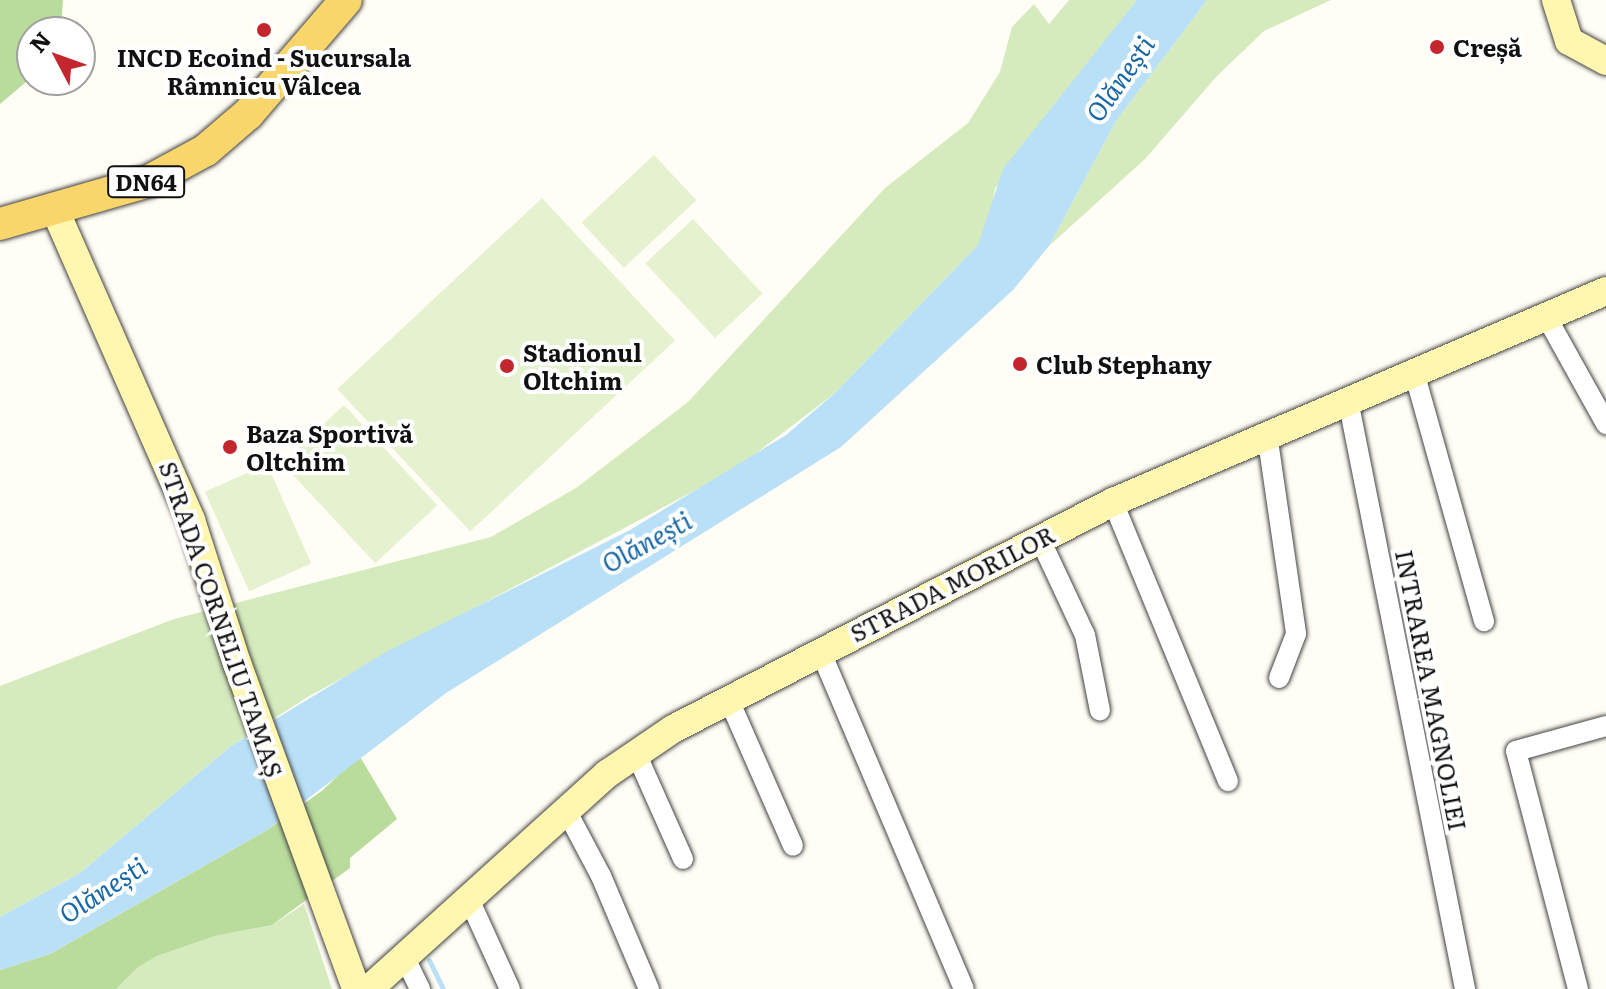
<!DOCTYPE html>
<meta charset="utf-8">
<style>
body{margin:0}
#map{position:relative;width:1606px;height:989px;overflow:hidden;background:#fffdf5;font-family:Literata,serif}
div>[style]{position:absolute}
.green>*{inset:0;background:#d5ebbd}
.forest>*{inset:0;background:#b9dc9c}
.pitch>*{inset:0;background:#e6f2cf;transform-origin:0 0}
.water>*{inset:0;background:#b9e0f7}
.stream>*{height:5px;margin:-2.5px;padding:0 2.5px;transform-origin:2.5px;border-radius:2.5px;background:#b9e0f7}
.roads{filter:drop-shadow(0 0 2px #444) drop-shadow(0 0 2px #444)}
.street>*{height:20px;margin:-10px;padding:0 10px;transform-origin:10px;border-radius:10px;background:#fff}
.secondary>*{height:28px;margin:-14px;padding:0 14px;transform-origin:14px;border-radius:14px;background:#fff6b0}
.primary>*{height:32px;margin:-16px;padding:0 16px;transform-origin:16px;border-radius:16px;background:#f9d66b}
.dots>*{width:22px;height:22px;translate:-50% -50%;box-sizing:border-box;border:4px solid #fff;border-radius:50%}
span{translate:-50% -50%;white-space:nowrap;text-align:center;line-height:1.15;-webkit-text-stroke:8px #fff;paint-order:stroke}
.shield-label span{padding:2px 6px;background:#fff;border:2px solid;border-radius:6px;-webkit-text-stroke-width:0}
.shield-label{font-size:22px;color:#111;font-weight:700}
.poi-label{font-size:24px;color:#111;font-weight:700}
.left{translate:0 -50%;text-align:left}
.street-label{font-size:24px;color:#111}
.water-label{font-size:26px;color:#1768a6;font-style:italic}
.north{position:absolute;left:16px;top:16px;width:80px;height:80px;box-sizing:border-box;background:#fff;border:2px solid #a0a0a0;border-radius:50%;rotate:311deg;font-size:22px;font-weight:700;line-height:32px;text-align:center;color:#111}
.north::after{content:'';display:block;margin:auto;width:28px;height:36px;background:#c4262e;clip-path:polygon(50% 0,100% 100%,50% 72%,0 100%)}
</style>
<div id="map">
<div class="green">
<div style="clip-path:polygon(1069px 0,1137px 0,995px 189px,988px 226px,978px 245px,835px 393px,737px 468px,311px 695px,231px 746px,80px 873px,0 917px,0 686px,174px 619px,491px 537px,576px 488px,688px 402px,885px 188px,968px 123px,1000px 72px,1012px 27px,1034px 4px,1049px 24px)"></div>
<div style="clip-path:polygon(1207px 0,1331px 0,1264px 31px,1217px 76px,1145px 159px,1049px 246px,1116px 121px)"></div>
<div style="clip-path:polygon(304px 904px,332px 989px,116px 989px,138px 966px,157px 956px,215px 936px,272px 925px)"></div>
</div>
<div class="forest">
<div style="clip-path:polygon(0 0,63px 0,61px 32px,32px 32px,32px 77px,0 104px)"></div>
<div style="clip-path:polygon(359px 755px,397px 819px,350px 858px,350px 868px,272px 925px,215px 936px,157px 956px,138px 967px,116px 989px,0 989px,0 970px,50px 954px,267px 830px,323px 790px)"></div>
</div>
<div class="pitch">
<div style="left:654px;top:155px;width:62px;height:99px;rotate:47deg"></div>
<div style="left:542px;top:198px;width:195px;height:280px;rotate:47deg"></div>
<div style="left:693px;top:219px;width:102px;height:65px;rotate:47deg"></div>
<div style="left:344px;top:405px;width:137px;height:85px;rotate:47deg"></div>
<div style="left:267px;top:464px;width:109px;height:68px;rotate:66deg"></div>
</div>
<div class="water">
<div style="clip-path:polygon(1137px 0,1207px 0,1116px 121px,1049px 246px,1013px 290px,841px 447px,446px 693px,267px 830px,50px 954px,0 970px,0 917px,80px 873px,231px 746px,386px 652px,630px 530px,786px 435px,835px 393px,978px 245px,1003px 169px)"></div>
</div>
<div class="stream">
<div style="left:429px;top:960px;width:32px;rotate:64deg"></div>
</div>
<div class="roads">
<div class="street">
<div style="left:1546px;top:316px;width:124px;rotate:60.9deg"></div>
<div style="left:1414px;top:372px;width:259px;rotate:74.3deg"></div>
<div style="left:1348px;top:400px;width:601px;rotate:78.76deg"></div>
<div style="left:1267px;top:434px;width:202px;rotate:81.7deg"></div>
<div style="left:1296px;top:634px;width:47px;rotate:111.1deg"></div>
<div style="left:1113px;top:502px;width:302px;rotate:67.6deg"></div>
<div style="left:1039px;top:537px;width:108px;rotate:64.9deg"></div>
<div style="left:1085px;top:635px;width:77px;rotate:78.8deg"></div>
<div style="left:820px;top:650px;width:368px;rotate:67deg"></div>
<div style="left:729px;top:700px;width:159px;rotate:66.3deg"></div>
<div style="left:635px;top:751px;width:118px;rotate:66deg"></div>
<div style="left:566px;top:810px;width:75px;rotate:62.1deg"></div>
<div style="left:601px;top:876px;width:123px;rotate:67deg"></div>
<div style="left:468px;top:897px;width:101px;rotate:65.5deg"></div>
<div style="left:403px;top:954px;width:39px;rotate:64deg"></div>
<div style="left:1578px;top:989px;width:246px;rotate:-104.6deg"></div>
<div style="left:1516px;top:751px;width:93px;rotate:-15.5deg"></div>
</div>
<div class="secondary">
<div style="left:1556px;top:0;width:43px;rotate:72.4deg"></div>
<div style="left:1569px;top:41px;width:42px;rotate:28.4deg"></div>
<div style="left:55px;top:210px;width:339px;rotate:66.3deg"></div>
<div style="left:191px;top:520px;width:150px;rotate:72.2deg"></div>
<div style="left:237px;top:663px;width:347px;rotate:69.9deg"></div>
<div style="left:369px;top:989px;width:321px;rotate:-42.1deg"></div>
<div style="left:607px;top:774px;width:80px;rotate:-34.3deg"></div>
<div style="left:673px;top:729px;width:495px;rotate:-27.3deg"></div>
<div style="left:1113px;top:502px;width:536px;rotate:-23.17deg"></div>
</div>
<div class="primary">
<div style="left:0;top:224px;width:155px;rotate:-16.1deg"></div>
<div style="left:149px;top:181px;width:65px;rotate:-28.5deg"></div>
<div style="left:206px;top:150px;width:55px;rotate:-40.6deg"></div>
<div style="left:248px;top:114px;width:150px;rotate:-49.3deg"></div>
</div>
</div>
<div class="dots">
<div style="left:264px;top:30px;background:#c4262e"></div>
<div style="left:1437px;top:47px;background:#c4262e"></div>
<div style="left:1020px;top:364px;background:#c4262e"></div>
<div style="left:507px;top:366px;background:#c4262e"></div>
<div style="left:230px;top:447px;background:#c4262e"></div>
</div>
<div class="shield-label">
<span style="left:146px;top:182px">DN64</span>
</div>
<div class="poi-label">
<span class="left" style="left:1453px;top:47px">Creșă</span>
<span style="left:264px;top:71px">INCD Ecoind - Sucursala<br>Râmnicu Vâlcea</span>
<span class="left" style="left:523px;top:366px">Stadionul<br>Oltchim</span>
<span class="left" style="left:1036px;top:364px">Club Stephany</span>
<span class="left" style="left:246px;top:447px">Baza Sportivă<br>Oltchim</span>
</div>
<div class="street-label">
<span style="left:952px;top:583px;rotate:-27deg">STRADA MORILOR</span>
<span style="left:222px;top:619px;rotate:71deg">STRADA CORNELIU TAMAȘ</span>
<span style="left:1432px;top:690px;rotate:79deg">INTRAREA MAGNOLIEI</span>
</div>
<div class="water-label">
<span style="left:1119px;top:78px;rotate:-55deg">Olănești</span>
<span style="left:646px;top:541px;rotate:-29deg">Olănești</span>
<span style="left:102px;top:889px;rotate:-33deg">Olănești</span>
</div>
<div class="north">N</div>
</div>
